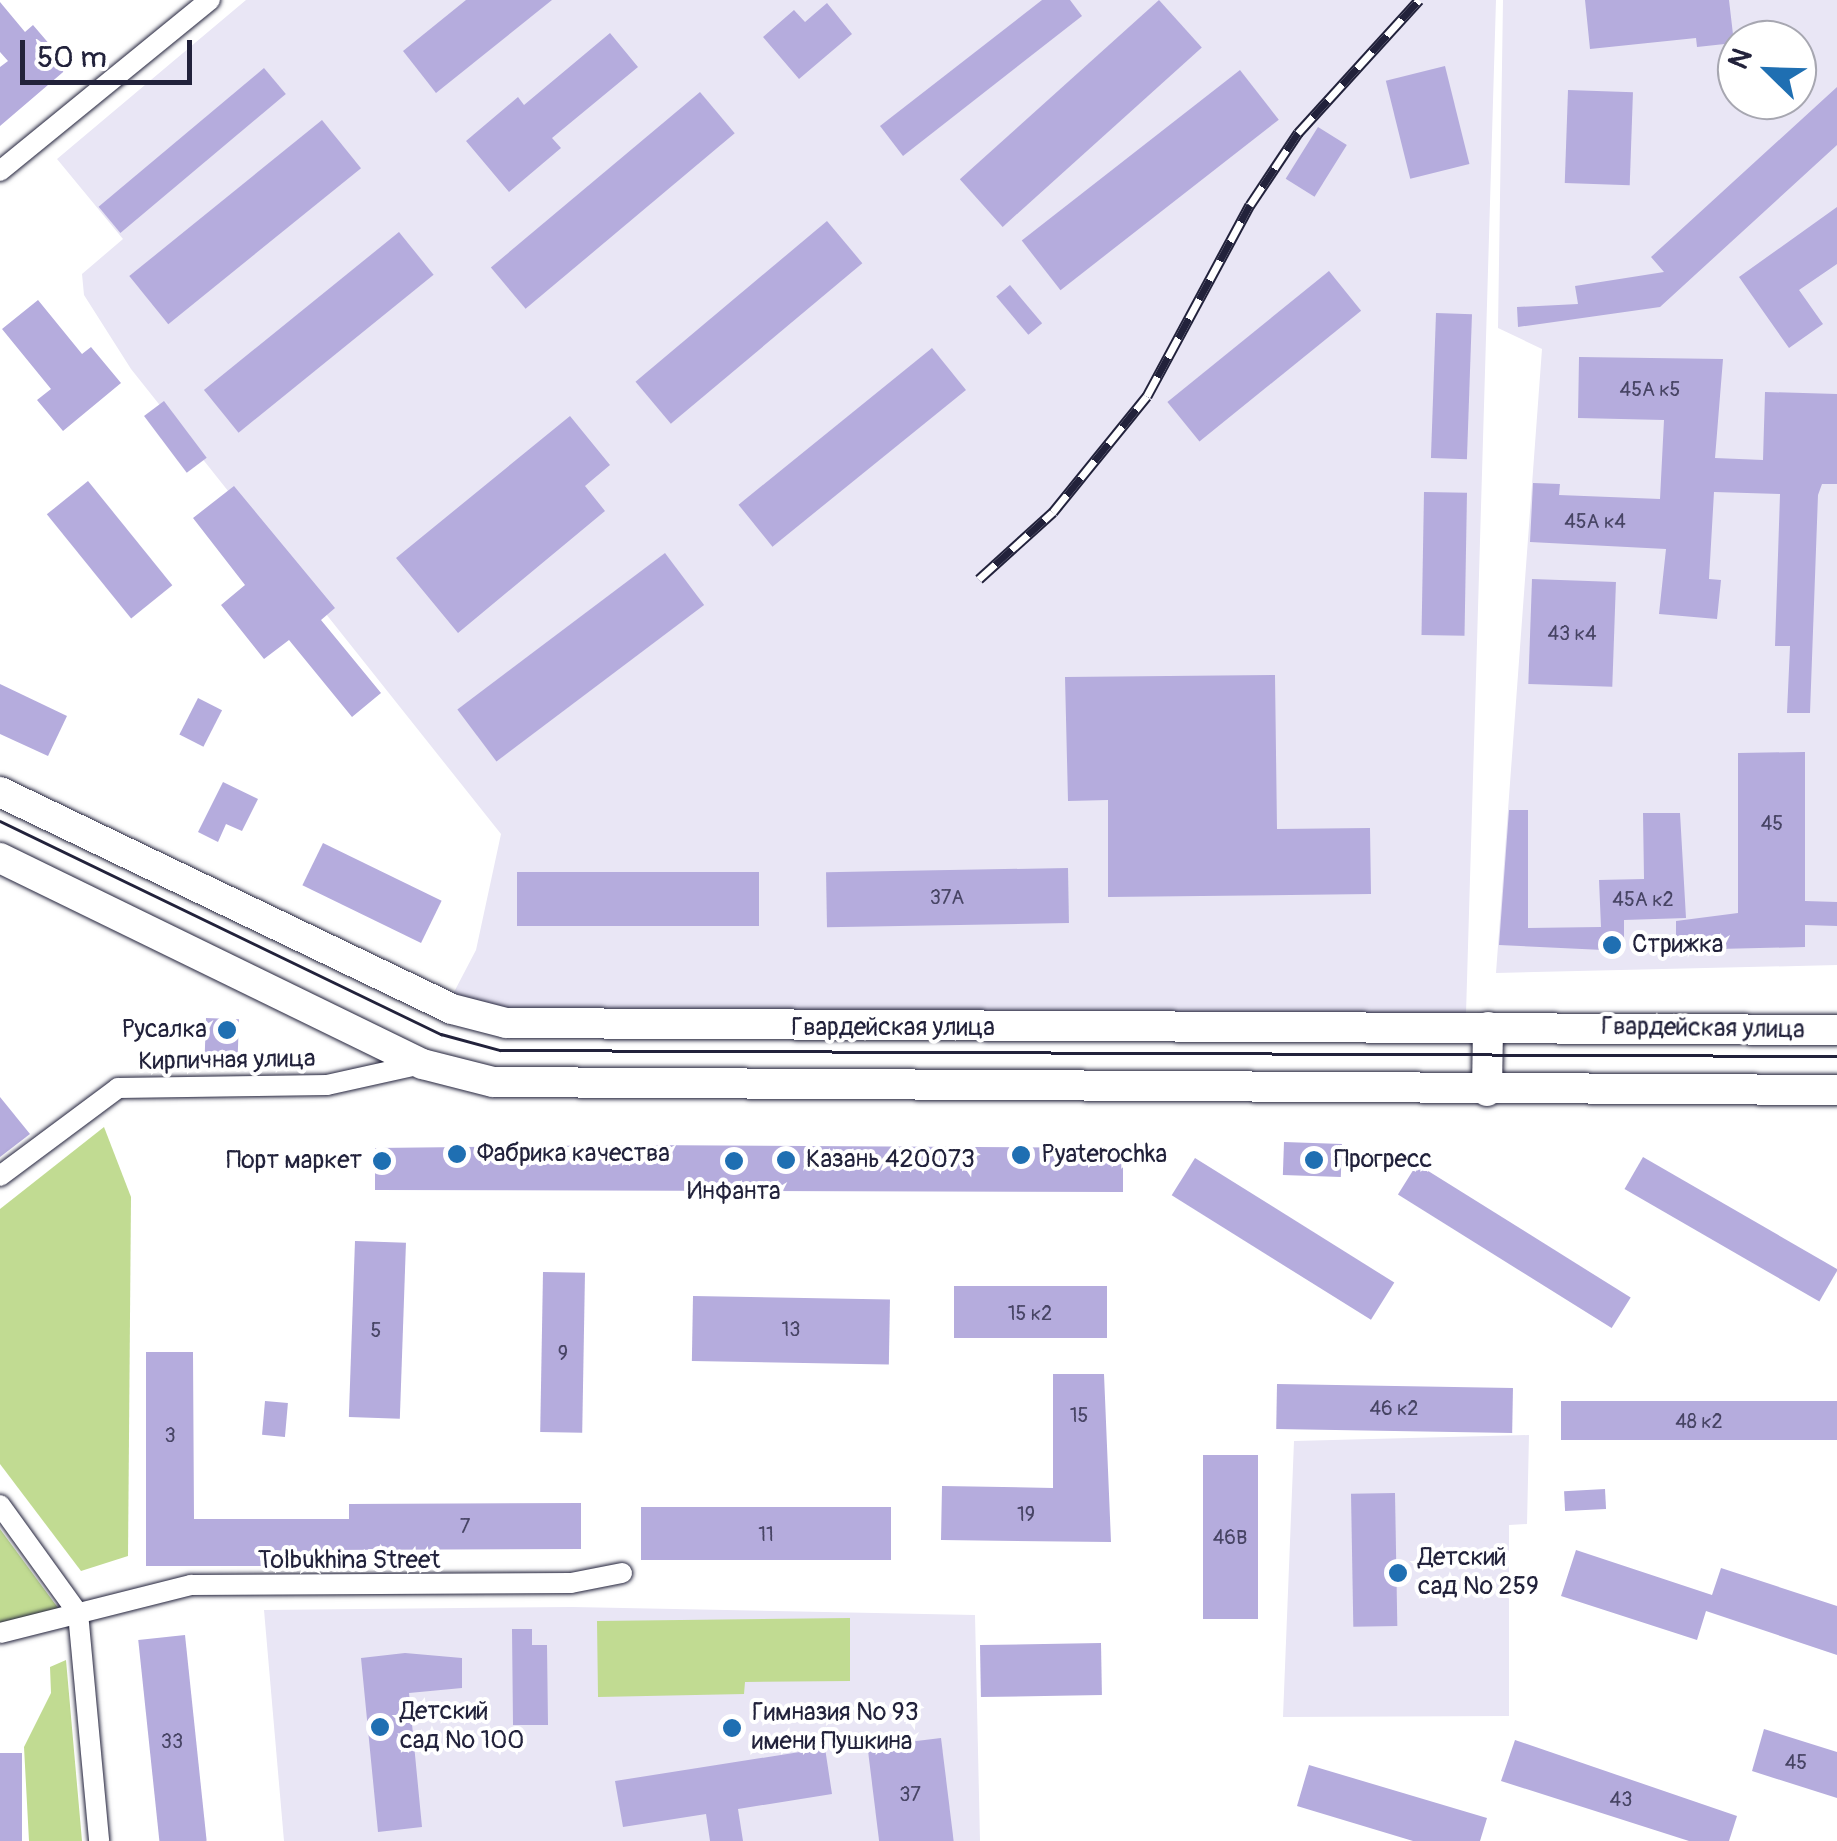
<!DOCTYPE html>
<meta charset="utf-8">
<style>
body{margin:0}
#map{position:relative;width:1837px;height:1841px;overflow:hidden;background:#fff;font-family:Pangolin,sans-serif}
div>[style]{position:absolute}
.built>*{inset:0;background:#e9e6f5}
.green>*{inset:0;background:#c1db92}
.building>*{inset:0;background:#b5acdd;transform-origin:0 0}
.roads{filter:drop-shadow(0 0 2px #22223b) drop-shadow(0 0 2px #22223b)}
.street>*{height:20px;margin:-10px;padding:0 10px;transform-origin:10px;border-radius:10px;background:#fff}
.secondary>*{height:30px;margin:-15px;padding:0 15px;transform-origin:15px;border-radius:15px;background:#fff}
.tram>*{height:2.5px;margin:-1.25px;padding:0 1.25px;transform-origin:1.25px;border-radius:1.25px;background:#22223b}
.rail>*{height:11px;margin-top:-5.5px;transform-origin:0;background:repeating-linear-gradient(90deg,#fff 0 22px,#22223b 0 44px);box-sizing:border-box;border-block:2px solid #22223b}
.dots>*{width:28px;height:28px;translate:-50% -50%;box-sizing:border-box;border:5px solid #fff;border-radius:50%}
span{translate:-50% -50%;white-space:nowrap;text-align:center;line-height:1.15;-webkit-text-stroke:8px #fff;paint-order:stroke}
.number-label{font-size:20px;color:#474464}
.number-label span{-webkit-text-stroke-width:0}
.poi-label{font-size:25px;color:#22223b}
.left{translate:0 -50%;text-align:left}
.right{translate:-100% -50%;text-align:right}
.street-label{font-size:25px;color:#22223b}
.north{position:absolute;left:1717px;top:20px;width:100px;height:100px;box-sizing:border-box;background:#fff;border:2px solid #a7a7b1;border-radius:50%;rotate:293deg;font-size:28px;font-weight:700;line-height:40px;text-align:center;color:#22223b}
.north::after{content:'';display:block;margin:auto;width:35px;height:45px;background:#1f6fb2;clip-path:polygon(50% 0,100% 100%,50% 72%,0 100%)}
.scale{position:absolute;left:20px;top:40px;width:172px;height:45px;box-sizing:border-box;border:5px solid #22223b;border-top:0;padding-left:12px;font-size:30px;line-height:35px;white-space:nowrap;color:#22223b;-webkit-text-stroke:8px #fff;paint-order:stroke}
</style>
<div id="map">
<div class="built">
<div style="clip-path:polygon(246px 0,1496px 0,1466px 1014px,503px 1008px,453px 994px,476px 950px,501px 834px,131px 369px,84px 295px,82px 274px,123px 239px,57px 159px)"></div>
<div style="clip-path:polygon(evenodd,1503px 0,1837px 0,1837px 965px,1496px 973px,1542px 349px,1498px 328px,1503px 0,1737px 40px,1797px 40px,1797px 100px,1737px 100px,1737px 40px)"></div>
<div style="clip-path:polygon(1529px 1435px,1527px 1524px,1509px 1525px,1509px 1716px,1283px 1717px,1294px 1441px)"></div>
<div style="clip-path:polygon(572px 1607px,975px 1615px,980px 1841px,284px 1841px,264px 1610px)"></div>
</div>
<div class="green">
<div style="clip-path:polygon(104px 1127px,131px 1197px,128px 1556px,81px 1571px,0 1464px,0 1209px)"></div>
<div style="clip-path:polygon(0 1529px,61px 1612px,0 1628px)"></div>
<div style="clip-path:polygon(850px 1618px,850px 1681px,745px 1682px,744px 1694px,598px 1697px,597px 1621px)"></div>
<div style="clip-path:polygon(66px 1660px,82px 1841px,29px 1841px,24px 1747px,51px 1693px,50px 1667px)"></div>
</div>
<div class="building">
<div style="clip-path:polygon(466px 0,552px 0,436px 93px,403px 51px)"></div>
<div style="clip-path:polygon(1042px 0,1070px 0,1082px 16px,903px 156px,880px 126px)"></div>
<div style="left:1159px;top:0;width:64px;height:268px;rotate:48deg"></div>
<div style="clip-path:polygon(1585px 0,1729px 0,1734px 43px,1697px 47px,1696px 38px,1590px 49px)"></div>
<div style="clip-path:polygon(0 2px,25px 32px,33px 25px,69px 67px,0 126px,0 67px,8px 61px,0 52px)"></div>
<div style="clip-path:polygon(827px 3px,852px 34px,799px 79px,763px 37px,794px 10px,805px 22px)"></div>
<div style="clip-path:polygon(610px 33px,638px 67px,552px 138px,561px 148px,509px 192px,466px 141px,518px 97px,524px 105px)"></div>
<div style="left:1445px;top:66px;width:101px;height:61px;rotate:76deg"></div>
<div style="left:264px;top:68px;width:34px;height:216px;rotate:50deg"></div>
<div style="left:1240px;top:70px;width:63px;height:277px;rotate:52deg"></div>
<div style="clip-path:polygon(1837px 87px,1837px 145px,1660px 307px,1518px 327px,1517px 307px,1578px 304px,1575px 286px,1664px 272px,1651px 257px)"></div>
<div style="left:1568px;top:90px;width:65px;height:93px;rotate:2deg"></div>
<div style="left:700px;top:92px;width:54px;height:273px;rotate:50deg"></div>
<div style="left:322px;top:120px;width:62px;height:248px;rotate:51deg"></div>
<div style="left:1318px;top:127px;width:34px;height:61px;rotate:32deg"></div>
<div style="clip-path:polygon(1837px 207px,1837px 264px,1799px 290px,1823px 324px,1789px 348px,1739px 277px)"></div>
<div style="left:827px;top:221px;width:55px;height:250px;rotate:50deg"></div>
<div style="left:399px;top:232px;width:55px;height:251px;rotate:51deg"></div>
<div style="left:1329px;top:271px;width:51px;height:208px;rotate:51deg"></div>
<div style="left:1010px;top:285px;width:50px;height:18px;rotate:50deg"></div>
<div style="clip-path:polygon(38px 300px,82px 354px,91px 347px,121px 383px,63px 431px,37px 400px,51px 389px,2px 329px)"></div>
<div style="left:1436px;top:313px;width:36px;height:145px;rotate:2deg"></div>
<div style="left:932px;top:348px;width:54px;height:249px;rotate:51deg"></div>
<div style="clip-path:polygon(1579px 357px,1723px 359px,1715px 458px,1763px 460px,1765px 392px,1837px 394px,1837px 484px,1822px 484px,1818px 495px,1810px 713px,1787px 713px,1790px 646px,1775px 646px,1780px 494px,1714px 492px,1709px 579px,1721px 580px,1717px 619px,1659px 614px,1666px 549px,1530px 542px,1533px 483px,1560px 484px,1559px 495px,1660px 499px,1664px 420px,1578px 418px)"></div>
<div style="left:164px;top:401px;width:71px;height:25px;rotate:53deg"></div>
<div style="clip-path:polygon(570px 416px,610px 465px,585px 486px,605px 511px,458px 633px,396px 558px)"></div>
<div style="left:88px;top:481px;width:134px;height:53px;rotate:51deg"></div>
<div style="clip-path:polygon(234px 486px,335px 608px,321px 620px,381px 693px,352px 717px,289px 640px,264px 659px,221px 605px,245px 585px,193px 518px)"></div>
<div style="left:1424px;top:492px;width:43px;height:143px;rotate:1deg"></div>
<div style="left:665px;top:553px;width:65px;height:260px;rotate:53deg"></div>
<div style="left:1532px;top:579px;width:84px;height:105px;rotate:2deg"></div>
<div style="clip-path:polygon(1275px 675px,1277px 829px,1370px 828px,1371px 894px,1108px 897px,1108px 800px,1068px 801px,1065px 677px)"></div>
<div style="clip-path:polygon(0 684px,67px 716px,48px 756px,0 734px)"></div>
<div style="left:198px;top:698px;width:27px;height:41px;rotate:27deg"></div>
<div style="clip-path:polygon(1805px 752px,1805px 901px,1837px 902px,1837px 926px,1805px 925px,1805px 947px,1676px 950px,1676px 921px,1738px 913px,1738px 753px)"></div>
<div style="clip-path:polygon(223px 782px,258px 799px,242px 831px,226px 824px,218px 842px,198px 832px)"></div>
<div style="clip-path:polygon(1509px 810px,1528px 810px,1528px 928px,1601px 927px,1599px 880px,1644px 879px,1643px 813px,1680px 813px,1686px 918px,1624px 920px,1624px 951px,1499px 945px)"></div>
<div style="left:323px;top:843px;width:132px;height:47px;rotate:26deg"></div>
<div style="left:1068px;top:868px;width:55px;height:242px;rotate:89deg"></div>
<div style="left:759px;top:872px;width:54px;height:242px;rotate:90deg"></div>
<div style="left:206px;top:1018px;width:33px;height:49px;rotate:2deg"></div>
<div style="clip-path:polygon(0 1097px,30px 1134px,0 1157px)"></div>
<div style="left:1284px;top:1142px;width:58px;height:33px;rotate:2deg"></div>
<div style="clip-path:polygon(634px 1145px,1123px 1148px,1123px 1192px,375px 1190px,375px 1148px)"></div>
<div style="left:1643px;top:1157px;width:225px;height:37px;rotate:30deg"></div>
<div style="left:1195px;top:1158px;width:235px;height:44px;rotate:32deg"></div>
<div style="left:1417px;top:1164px;width:252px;height:36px;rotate:32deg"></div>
<div style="left:355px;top:1241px;width:51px;height:176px;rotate:2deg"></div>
<div style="left:543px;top:1272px;width:42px;height:160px;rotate:1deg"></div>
<div style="left:1107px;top:1286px;width:52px;height:153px;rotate:90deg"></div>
<div style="left:693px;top:1296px;width:197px;height:65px;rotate:1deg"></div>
<div style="clip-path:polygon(146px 1352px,193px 1352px,194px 1519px,349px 1519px,349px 1504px,581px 1503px,581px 1549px,315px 1550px,315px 1566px,146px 1566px)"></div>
<div style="clip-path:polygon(1053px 1374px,1104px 1374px,1111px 1542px,941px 1540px,942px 1486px,1053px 1488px)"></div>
<div style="left:1277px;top:1384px;width:236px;height:45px;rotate:1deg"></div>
<div style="left:265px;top:1401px;width:23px;height:34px;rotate:5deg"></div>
<div style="left:1837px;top:1401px;width:39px;height:276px;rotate:90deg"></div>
<div style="left:1203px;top:1455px;width:55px;height:164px"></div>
<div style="left:1605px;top:1489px;width:20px;height:41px;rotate:87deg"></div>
<div style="left:1395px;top:1493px;width:133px;height:44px;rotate:89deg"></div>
<div style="left:641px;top:1507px;width:250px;height:53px"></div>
<div style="clip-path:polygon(1576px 1550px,1712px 1595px,1721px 1568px,1837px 1606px,1837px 1655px,1706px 1611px,1697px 1640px,1561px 1596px)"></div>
<div style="clip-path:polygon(512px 1629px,532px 1629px,532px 1645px,547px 1645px,548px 1725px,513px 1725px)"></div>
<div style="left:185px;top:1635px;width:207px;height:47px;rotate:84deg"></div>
<div style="left:1101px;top:1643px;width:52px;height:121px;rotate:89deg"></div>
<div style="clip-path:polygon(405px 1653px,462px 1658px,462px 1688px,409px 1693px,422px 1827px,378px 1832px,361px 1658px)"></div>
<div style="clip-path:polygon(1764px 1729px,1837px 1752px,1837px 1798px,1752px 1771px)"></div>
<div style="left:941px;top:1738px;width:104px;height:74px;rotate:83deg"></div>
<div style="clip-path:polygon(1515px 1740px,1737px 1816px,1729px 1841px,1689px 1841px,1501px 1781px)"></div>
<div style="clip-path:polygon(825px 1748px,832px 1794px,738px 1809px,743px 1841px,710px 1841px,706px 1814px,623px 1827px,615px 1781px)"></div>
<div style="left:0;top:1753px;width:22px;height:88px"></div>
<div style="clip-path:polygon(1309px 1765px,1487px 1818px,1480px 1841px,1413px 1841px,1297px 1806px)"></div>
</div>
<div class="roads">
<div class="street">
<div style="left:0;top:171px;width:271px;rotate:-39.2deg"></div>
<div style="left:0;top:1176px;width:147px;rotate:-36.7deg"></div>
<div style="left:118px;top:1088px;width:209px;rotate:-0.8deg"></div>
<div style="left:327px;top:1085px;width:97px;rotate:-12.5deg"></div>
<div style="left:0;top:1505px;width:133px;rotate:54.2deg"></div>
<div style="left:78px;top:1613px;width:229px;rotate:84.7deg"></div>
<div style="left:0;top:1633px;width:197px;rotate:-14.1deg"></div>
<div style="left:191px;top:1585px;width:380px;rotate:-0.3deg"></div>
<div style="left:571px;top:1583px;width:52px;rotate:-11.1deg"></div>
</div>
<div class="secondary">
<div style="left:0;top:792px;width:501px;rotate:25.65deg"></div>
<div style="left:452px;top:1009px;width:56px;rotate:14.5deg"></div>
<div style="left:506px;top:1023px;width:1331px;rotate:0.3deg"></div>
<div style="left:0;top:858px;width:470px;rotate:26deg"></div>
<div style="left:422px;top:1064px;width:73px;rotate:14.2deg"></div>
<div style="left:493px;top:1082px;width:1344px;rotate:0.34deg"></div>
<div style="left:1487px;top:1091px;width:64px;rotate:-89.1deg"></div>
</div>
</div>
<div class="tram">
<div style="left:0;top:821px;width:490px;rotate:25.8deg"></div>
<div style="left:441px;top:1034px;width:61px;rotate:15.2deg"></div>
<div style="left:500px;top:1050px;width:1337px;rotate:0.26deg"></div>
</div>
<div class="rail">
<div style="left:979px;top:579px;width:100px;rotate:-42.2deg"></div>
<div style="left:1053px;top:512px;width:149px;rotate:-51deg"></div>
<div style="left:1147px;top:396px;width:217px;rotate:-61.7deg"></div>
<div style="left:1250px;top:205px;width:87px;rotate:-56.3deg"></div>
<div style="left:1298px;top:133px;width:180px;rotate:-47.7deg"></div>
</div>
<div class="dots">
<div style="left:1612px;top:945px;background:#1f6fb2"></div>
<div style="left:227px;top:1030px;background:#1f6fb2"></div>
<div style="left:457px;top:1154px;background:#1f6fb2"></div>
<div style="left:1021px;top:1155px;background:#1f6fb2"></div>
<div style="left:786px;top:1160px;background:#1f6fb2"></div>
<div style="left:1314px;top:1160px;background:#1f6fb2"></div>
<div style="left:382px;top:1161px;background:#1f6fb2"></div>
<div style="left:734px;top:1161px;background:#1f6fb2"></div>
<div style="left:1398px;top:1573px;background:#1f6fb2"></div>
<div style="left:380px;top:1727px;background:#1f6fb2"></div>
<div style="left:732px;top:1728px;background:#1f6fb2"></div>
</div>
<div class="number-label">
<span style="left:1650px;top:389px">45А к5</span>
<span style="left:1595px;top:521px">45А к4</span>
<span style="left:1572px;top:633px">43 к4</span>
<span style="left:1772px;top:823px">45</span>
<span style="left:947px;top:897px">37А</span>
<span style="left:1643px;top:899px">45А к2</span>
<span style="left:1030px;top:1313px">15 к2</span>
<span style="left:791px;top:1329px">13</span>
<span style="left:376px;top:1330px">5</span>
<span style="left:563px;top:1353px">9</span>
<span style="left:1394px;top:1408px">46 к2</span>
<span style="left:1079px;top:1415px">15</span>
<span style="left:1699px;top:1421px">48 к2</span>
<span style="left:170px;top:1435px">3</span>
<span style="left:1026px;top:1514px">19</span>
<span style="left:465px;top:1526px">7</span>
<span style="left:766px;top:1534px">11</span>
<span style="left:1230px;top:1537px">46В</span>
<span style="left:172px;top:1741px">33</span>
<span style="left:1796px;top:1762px">45</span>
<span style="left:910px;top:1794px">37</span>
<span style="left:1621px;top:1799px">43</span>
</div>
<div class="poi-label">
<span class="left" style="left:1632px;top:945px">Стрижка</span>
<span class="right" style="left:207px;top:1030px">Русалка</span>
<span class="left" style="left:477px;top:1154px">Фабрика качества</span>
<span class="left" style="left:1041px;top:1155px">Pyaterochka</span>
<span class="left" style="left:806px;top:1160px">Казань 420073</span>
<span class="left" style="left:1334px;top:1160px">Прогресс</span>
<span class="right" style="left:362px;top:1161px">Порт маркет</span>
<span style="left:734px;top:1192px">Инфанта</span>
<span class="left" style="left:1418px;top:1573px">Детский<br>сад № 259</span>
<span class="left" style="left:400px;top:1727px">Детский<br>сад № 100</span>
<span class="left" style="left:752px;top:1728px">Гимназия № 93<br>имени Пушкина</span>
</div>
<div class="street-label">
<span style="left:893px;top:1028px">Гвардейская улица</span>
<span style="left:1703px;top:1029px;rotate:1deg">Гвардейская улица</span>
<span style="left:227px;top:1061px;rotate:-1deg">Кирпичная улица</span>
<span style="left:349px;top:1561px">Tolbukhina Street</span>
</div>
<div class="north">N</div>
<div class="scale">50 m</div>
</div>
